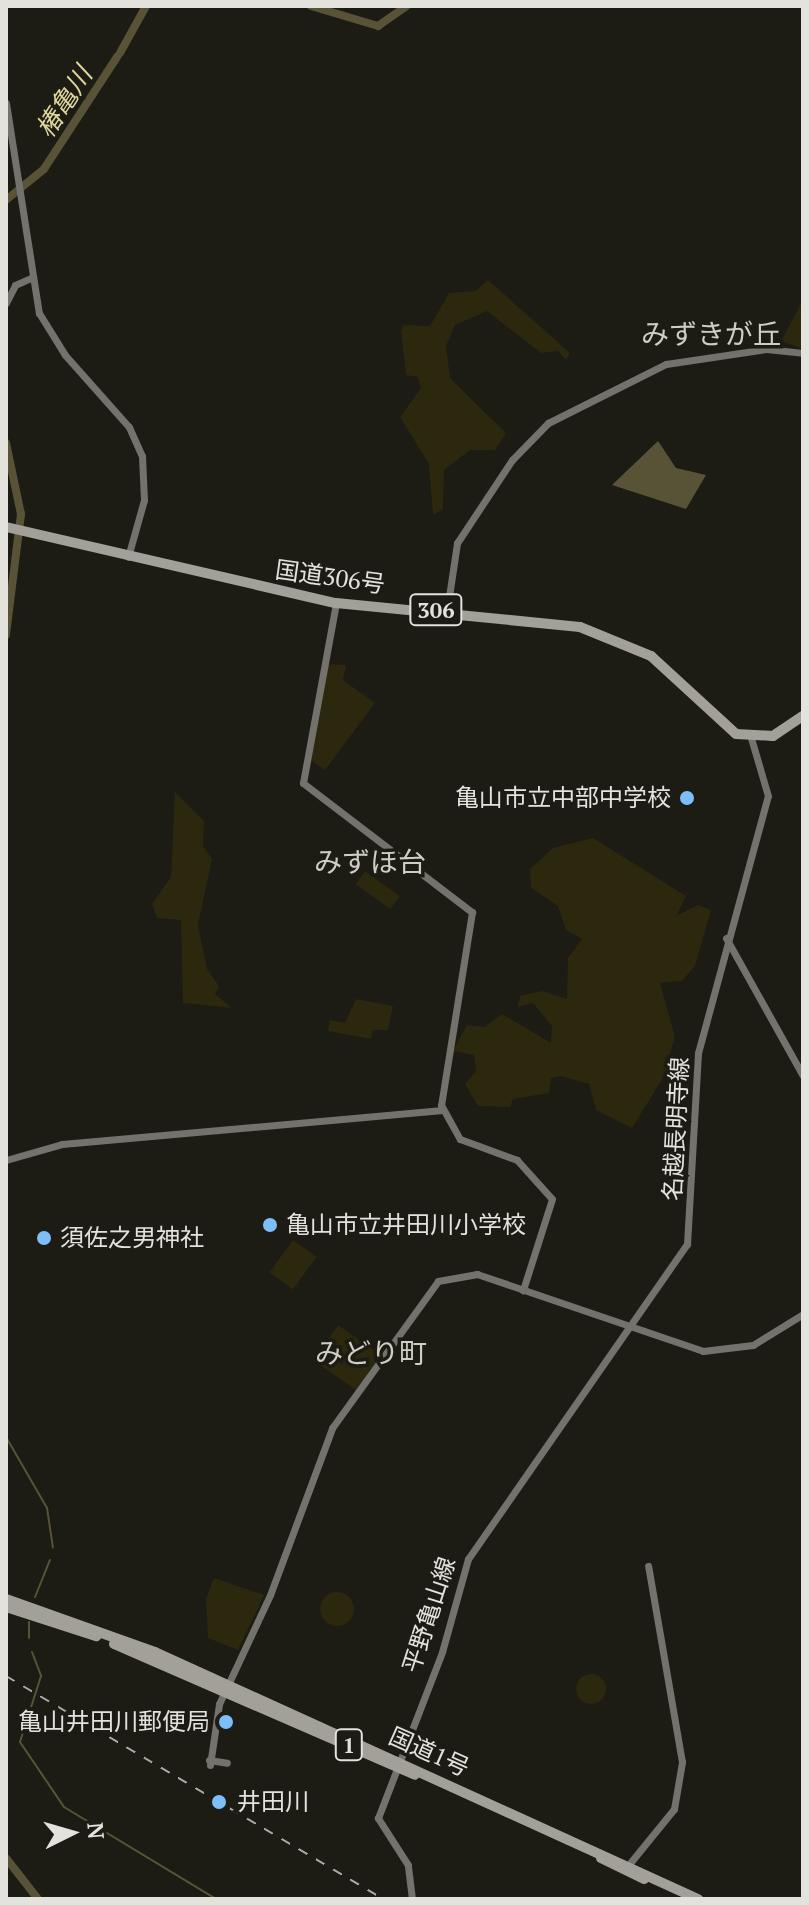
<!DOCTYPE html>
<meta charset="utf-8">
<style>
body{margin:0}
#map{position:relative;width:809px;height:1905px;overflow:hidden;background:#1c1b14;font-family:"PT Serif","Noto Sans JP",serif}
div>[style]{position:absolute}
.green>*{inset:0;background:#2b280e;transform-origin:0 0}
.round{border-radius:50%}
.water>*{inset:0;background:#585336}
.stream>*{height:2px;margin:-1px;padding:0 1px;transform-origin:1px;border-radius:1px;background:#585336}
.river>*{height:8px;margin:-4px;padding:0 4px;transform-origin:4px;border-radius:4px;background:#585336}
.secondary>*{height:7px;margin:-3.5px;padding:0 3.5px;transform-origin:3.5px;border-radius:3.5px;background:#73726c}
.highway>*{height:10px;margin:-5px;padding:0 5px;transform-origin:5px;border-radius:5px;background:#a2a098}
.rail>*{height:2px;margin-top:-1px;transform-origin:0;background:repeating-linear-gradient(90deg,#abaaa5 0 10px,transparent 0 20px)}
.dots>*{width:22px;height:22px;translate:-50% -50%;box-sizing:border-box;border:4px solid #1c1b14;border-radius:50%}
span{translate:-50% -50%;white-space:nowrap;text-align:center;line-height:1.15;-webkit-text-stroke:7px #1c1b14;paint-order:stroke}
.shield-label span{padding:2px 6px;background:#1c1b14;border:2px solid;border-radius:6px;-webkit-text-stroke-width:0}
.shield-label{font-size:22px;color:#e3e2dd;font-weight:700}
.street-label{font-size:24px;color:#e3e2dd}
.poi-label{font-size:24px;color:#e3e2dd}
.right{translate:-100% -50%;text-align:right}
.left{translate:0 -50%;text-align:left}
.water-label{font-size:26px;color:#ded69c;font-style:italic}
.quarter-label{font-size:28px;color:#cfcdc4}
.frame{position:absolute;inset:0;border:8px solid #e3e2dd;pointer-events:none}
.north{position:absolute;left:32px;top:1793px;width:80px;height:80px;-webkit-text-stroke:6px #1c1b14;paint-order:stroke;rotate:85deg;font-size:22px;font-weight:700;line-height:32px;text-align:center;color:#e3e2dd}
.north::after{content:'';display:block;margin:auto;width:28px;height:36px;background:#e3e2dd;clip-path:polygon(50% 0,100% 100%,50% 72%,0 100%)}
</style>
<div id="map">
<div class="green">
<div style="clip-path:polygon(488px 280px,570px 353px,566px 360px,558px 351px,541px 353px,487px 311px,455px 325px,446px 346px,450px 378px,506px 433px,495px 450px,470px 450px,444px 470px,443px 509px,433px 515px,429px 464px,400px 417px,421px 388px,418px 377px,406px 375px,401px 331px,404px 325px,430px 326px,449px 293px,475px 291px)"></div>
<div style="clip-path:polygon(803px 300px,803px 349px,781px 341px)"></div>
<div style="clip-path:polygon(327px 664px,346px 665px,343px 680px,375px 703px,325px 770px,308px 758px)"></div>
<div style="clip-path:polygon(175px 792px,204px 821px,203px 846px,212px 859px,198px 925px,207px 969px,219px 986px,215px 994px,232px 1008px,183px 1003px,181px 920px,157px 918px,152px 904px,171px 877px)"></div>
<div style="clip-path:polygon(593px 838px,686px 896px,676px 916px,698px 905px,711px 910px,695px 966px,682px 981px,660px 983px,675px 1037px,663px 1078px,632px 1128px,596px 1110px,589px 1084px,561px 1076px,551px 1078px,549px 1093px,513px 1099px,510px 1107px,478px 1106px,465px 1084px,476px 1071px,474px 1055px,453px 1051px,467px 1025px,485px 1027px,502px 1014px,551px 1043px,552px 1026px,533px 1003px,518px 1007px,520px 996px,542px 991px,567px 999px,568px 958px,582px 939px,566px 930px,558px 906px,531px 888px,530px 869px,553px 848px)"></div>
<div style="left:365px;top:871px;width:43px;height:16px;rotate:36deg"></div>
<div style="clip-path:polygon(356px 999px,393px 1006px,388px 1030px,373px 1030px,371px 1039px,328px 1031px,330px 1020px,345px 1023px)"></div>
<div style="left:293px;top:1240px;width:29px;height:40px;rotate:36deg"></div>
<div style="left:338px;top:1325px;width:52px;height:43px;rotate:35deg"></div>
<div style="clip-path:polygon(214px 1578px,264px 1595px,238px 1650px,208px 1638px,206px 1598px)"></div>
<div class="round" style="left:320px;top:1592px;width:34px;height:34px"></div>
<div class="round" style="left:576px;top:1674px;width:30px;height:30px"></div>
</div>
<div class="water">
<div style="clip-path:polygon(658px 441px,676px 468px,706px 475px,686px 509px,612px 485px)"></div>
</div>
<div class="stream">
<div style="left:6px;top:1437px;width:82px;rotate:60deg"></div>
<div style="left:47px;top:1508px;width:40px;rotate:81.5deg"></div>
<div style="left:35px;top:1597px;width:40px;rotate:-68deg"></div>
<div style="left:29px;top:1622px;width:16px;rotate:90deg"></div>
<div style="left:32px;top:1652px;width:26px;rotate:69deg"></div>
<div style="left:41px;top:1676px;width:69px;rotate:107.7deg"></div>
<div style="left:20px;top:1742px;width:78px;rotate:55.9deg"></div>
<div style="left:64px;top:1807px;width:178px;rotate:31.2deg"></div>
</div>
<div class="river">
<div style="left:311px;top:6px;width:70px;rotate:16.6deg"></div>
<div style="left:378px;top:26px;width:35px;rotate:-35deg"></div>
<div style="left:120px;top:53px;width:54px;rotate:-61deg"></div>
<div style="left:6px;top:200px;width:49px;rotate:-39.2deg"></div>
<div style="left:44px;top:169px;width:134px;rotate:-56.9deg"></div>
<div style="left:6px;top:443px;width:73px;rotate:78.1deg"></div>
<div style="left:21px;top:514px;width:122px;rotate:97.1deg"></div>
<div style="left:6px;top:1858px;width:52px;rotate:52deg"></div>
</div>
<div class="secondary">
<div style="left:6px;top:103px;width:213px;rotate:81.1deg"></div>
<div style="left:39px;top:313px;width:49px;rotate:58.2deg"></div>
<div style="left:65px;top:355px;width:96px;rotate:48.4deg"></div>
<div style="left:129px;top:427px;width:32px;rotate:66deg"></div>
<div style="left:142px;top:456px;width:44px;rotate:87.4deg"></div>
<div style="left:144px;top:500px;width:59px;rotate:105.7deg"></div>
<div style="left:6px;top:303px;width:20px;rotate:-63deg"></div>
<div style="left:15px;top:285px;width:17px;rotate:-24deg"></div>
<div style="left:336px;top:603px;width:183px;rotate:100.4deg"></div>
<div style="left:303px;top:783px;width:213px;rotate:37.4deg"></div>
<div style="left:472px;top:912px;width:195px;rotate:99.1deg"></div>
<div style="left:441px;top:1105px;width:39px;rotate:61deg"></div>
<div style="left:460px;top:1139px;width:61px;rotate:20.2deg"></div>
<div style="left:517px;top:1160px;width:52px;rotate:48.1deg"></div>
<div style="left:552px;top:1199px;width:96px;rotate:107.7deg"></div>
<div style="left:447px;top:610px;width:68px;rotate:-81.5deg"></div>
<div style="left:457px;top:543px;width:100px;rotate:-56.5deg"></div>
<div style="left:512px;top:460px;width:52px;rotate:-45.8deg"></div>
<div style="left:548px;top:423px;width:132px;rotate:-26.6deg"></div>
<div style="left:666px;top:364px;width:101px;rotate:-8.5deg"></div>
<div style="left:766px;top:349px;width:37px;rotate:6deg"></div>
<div style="left:726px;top:938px;width:158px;rotate:60.8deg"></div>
<div style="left:6px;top:1160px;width:58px;rotate:-15.9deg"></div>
<div style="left:62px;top:1144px;width:382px;rotate:-5.1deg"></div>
<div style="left:209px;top:1760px;width:18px;rotate:9deg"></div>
<div style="left:210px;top:1765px;width:62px;rotate:-81.6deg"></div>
<div style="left:219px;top:1704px;width:120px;rotate:-64.9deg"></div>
<div style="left:270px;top:1595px;width:178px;rotate:-69.6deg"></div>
<div style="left:332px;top:1428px;width:181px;rotate:-54.2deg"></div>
<div style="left:438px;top:1281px;width:40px;rotate:-10deg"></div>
<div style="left:477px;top:1274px;width:239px;rotate:18.8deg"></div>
<div style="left:703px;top:1351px;width:50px;rotate:-6.8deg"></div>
<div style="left:753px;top:1345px;width:59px;rotate:-31.8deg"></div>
<div style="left:626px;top:1868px;width:76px;rotate:-50.9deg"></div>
<div style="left:674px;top:1809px;width:48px;rotate:-80.3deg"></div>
<div style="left:682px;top:1762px;width:199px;rotate:-99.8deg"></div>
<div style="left:412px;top:1899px;width:34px;rotate:-97deg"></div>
<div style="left:408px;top:1865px;width:56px;rotate:-122.6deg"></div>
<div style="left:378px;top:1818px;width:178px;rotate:-68.9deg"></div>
<div style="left:442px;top:1652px;width:97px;rotate:-74.4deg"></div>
<div style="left:468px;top:1559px;width:384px;rotate:-55.2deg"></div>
<div style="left:687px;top:1244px;width:191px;rotate:-86.7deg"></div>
<div style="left:698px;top:1053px;width:266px;rotate:-74.8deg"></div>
<div style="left:768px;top:796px;width:60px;rotate:-106.3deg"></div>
</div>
<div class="highway">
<div style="left:6px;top:527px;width:339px;rotate:13deg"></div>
<div style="left:336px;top:603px;width:245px;rotate:5.6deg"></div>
<div style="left:580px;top:627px;width:77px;rotate:22.2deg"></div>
<div style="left:651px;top:656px;width:115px;rotate:42.5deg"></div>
<div style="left:736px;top:734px;width:37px;rotate:3deg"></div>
<div style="left:773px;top:736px;width:36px;rotate:-34deg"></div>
<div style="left:6px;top:1599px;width:158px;rotate:19.6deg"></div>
<div style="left:155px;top:1652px;width:597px;rotate:24.46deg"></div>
<div style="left:6px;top:1607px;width:95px;rotate:17.9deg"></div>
<div style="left:114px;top:1644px;width:328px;rotate:23.5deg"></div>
<div style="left:601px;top:1858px;width:48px;rotate:26deg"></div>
</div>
<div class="rail">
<div style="left:6px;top:1676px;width:438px;rotate:30.6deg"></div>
</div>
<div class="dots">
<div style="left:687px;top:798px;background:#7dbef9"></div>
<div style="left:270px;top:1225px;background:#7dbef9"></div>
<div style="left:44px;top:1238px;background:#7dbef9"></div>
<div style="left:226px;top:1722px;background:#7dbef9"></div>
<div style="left:219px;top:1802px;background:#7dbef9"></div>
</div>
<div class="shield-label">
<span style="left:436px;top:610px">306</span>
<span style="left:349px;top:1745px">1</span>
</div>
<div class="street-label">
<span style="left:330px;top:577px;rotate:8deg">国道306号</span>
<span style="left:676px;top:1129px;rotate:-87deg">名越長明寺線</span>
<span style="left:429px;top:1615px;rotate:-72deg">平野亀山線</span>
<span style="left:429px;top:1752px;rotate:24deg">国道1号</span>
</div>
<div class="poi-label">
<span class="right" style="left:671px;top:798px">亀山市立中部中学校</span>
<span class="left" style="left:286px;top:1225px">亀山市立井田川小学校</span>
<span class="left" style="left:60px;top:1238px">須佐之男神社</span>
<span class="right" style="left:210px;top:1722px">亀山井田川郵便局</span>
<span class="left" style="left:237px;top:1802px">井田川</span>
</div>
<div class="water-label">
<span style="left:64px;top:102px;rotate:-57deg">椿亀川</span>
</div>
<div class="quarter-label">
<span style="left:711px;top:334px">みずきが丘</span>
<span style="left:370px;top:862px">みずほ台</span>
<span style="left:371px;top:1353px">みどり町</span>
</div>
<div class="frame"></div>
<div class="north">N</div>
</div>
